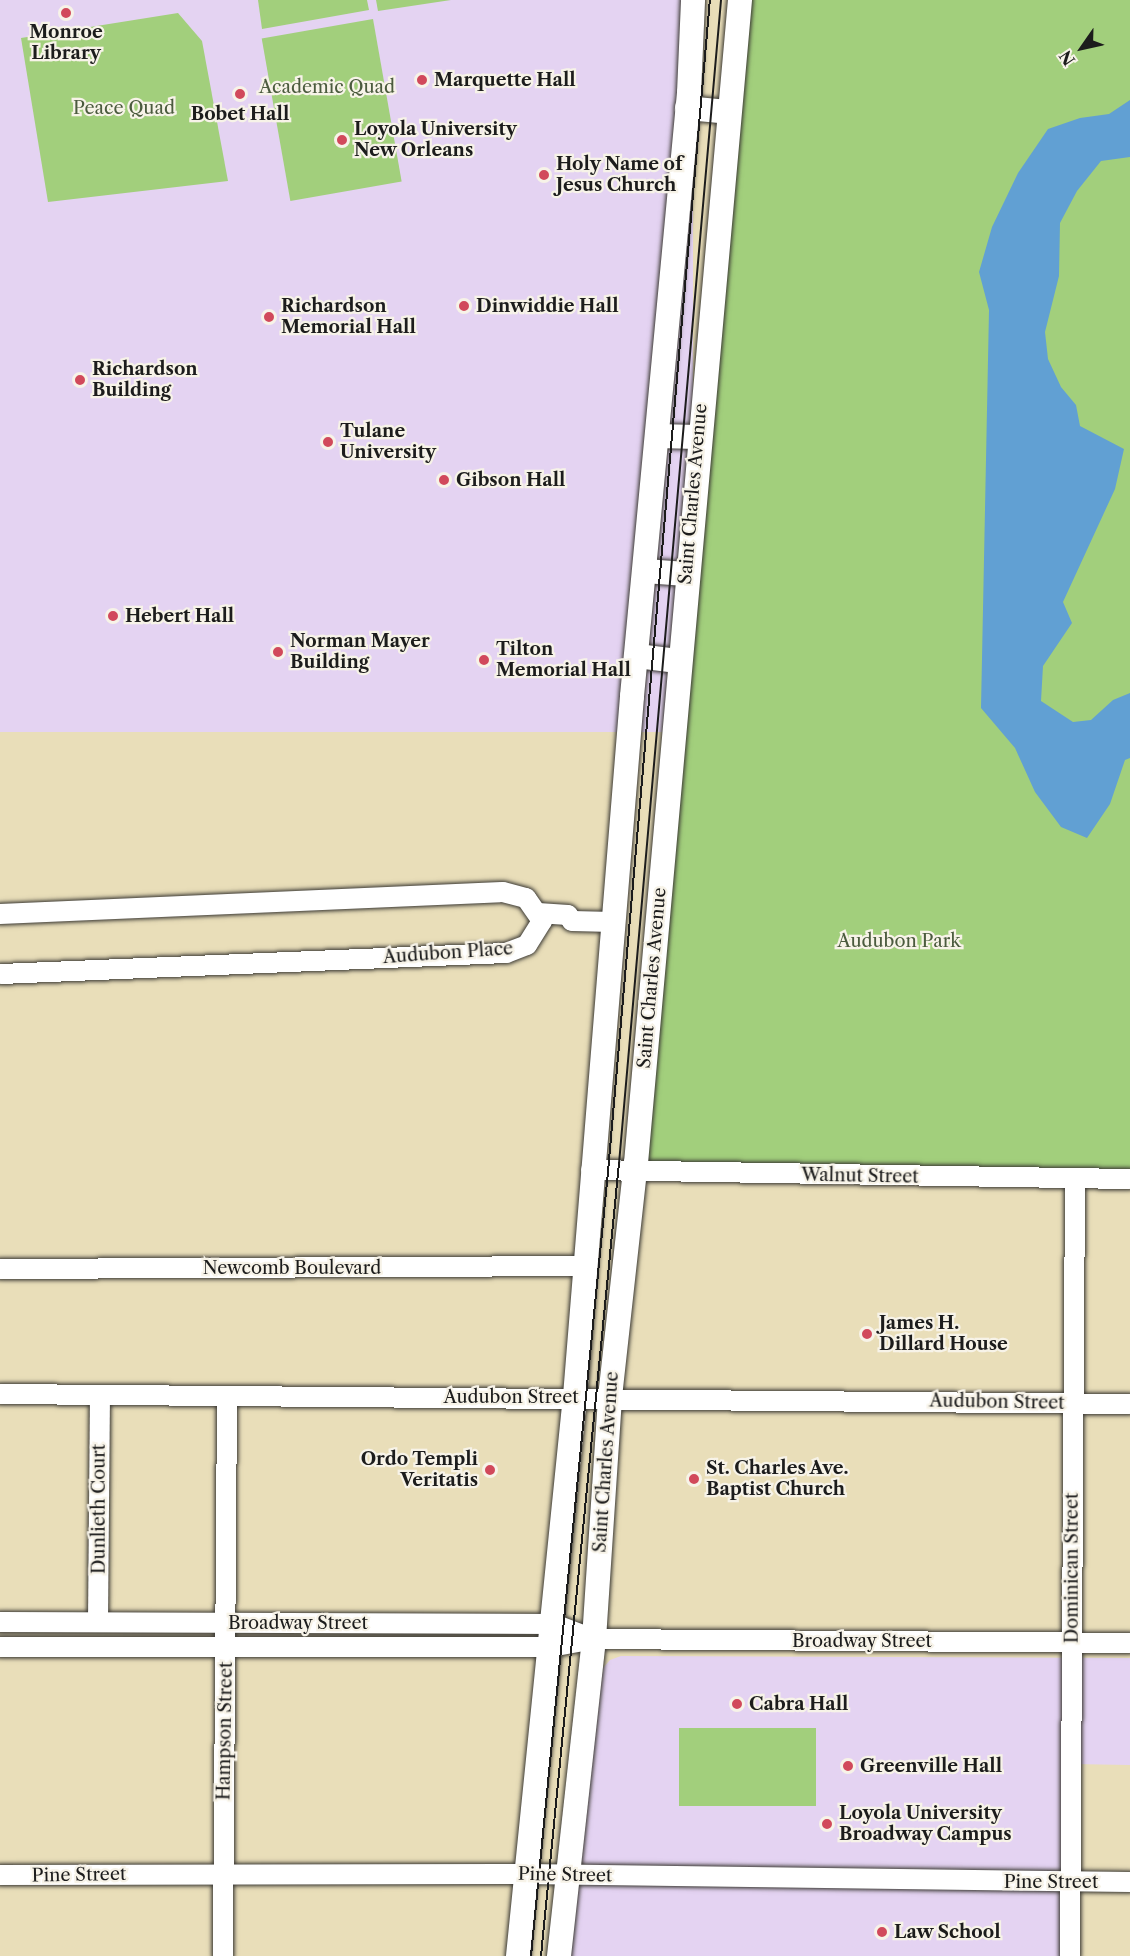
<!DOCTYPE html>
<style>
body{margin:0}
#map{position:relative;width:1130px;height:1956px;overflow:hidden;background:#e9deb9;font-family:"Libre Caslon Text",serif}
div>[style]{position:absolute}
.built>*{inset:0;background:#e4d3f2;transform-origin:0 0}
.green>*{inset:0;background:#a2cf7c;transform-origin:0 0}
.water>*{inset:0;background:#61a0d3}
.roads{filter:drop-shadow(0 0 2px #3b3934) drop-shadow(0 0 2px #3b3934)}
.minor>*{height:20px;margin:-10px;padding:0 10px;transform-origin:10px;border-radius:10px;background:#fff}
.major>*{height:24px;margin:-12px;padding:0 12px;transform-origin:12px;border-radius:12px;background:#fff}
.tram>*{height:1.5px;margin:-0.75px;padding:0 0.75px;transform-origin:0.75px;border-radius:0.75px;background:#1c1c1c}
.dots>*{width:16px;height:16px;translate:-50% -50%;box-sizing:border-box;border:3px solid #f7f3e8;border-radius:50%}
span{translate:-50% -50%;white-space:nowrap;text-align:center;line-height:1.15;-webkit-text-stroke:4.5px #f7f3e8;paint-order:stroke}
.poi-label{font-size:18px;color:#1c1c1c;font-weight:700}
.left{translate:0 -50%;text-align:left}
.right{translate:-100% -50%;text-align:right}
.park-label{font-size:18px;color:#4b5b3e}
.street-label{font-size:18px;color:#1c1c1c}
.north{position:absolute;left:1052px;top:18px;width:60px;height:60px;-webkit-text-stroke:4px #f7f3e8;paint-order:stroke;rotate:236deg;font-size:16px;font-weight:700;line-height:24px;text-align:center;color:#1c1c1c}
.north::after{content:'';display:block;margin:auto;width:21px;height:27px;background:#1c1c1c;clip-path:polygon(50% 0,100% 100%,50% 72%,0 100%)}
</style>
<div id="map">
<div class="built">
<div style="left:0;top:0;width:693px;height:732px"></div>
<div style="clip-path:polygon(621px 1656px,1130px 1658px,1130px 1765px,1071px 1764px,1070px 1956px,568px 1956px,603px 1668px,610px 1660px)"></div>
</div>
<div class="green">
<div style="clip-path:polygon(258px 0,367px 0,369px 10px,262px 29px)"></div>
<div style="clip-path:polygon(376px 0,451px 0,378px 11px)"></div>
<div style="clip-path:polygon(749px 0,1130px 0,1130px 1178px,644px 1168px)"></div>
<div style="clip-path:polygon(178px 13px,202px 41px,228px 181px,48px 202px,21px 38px)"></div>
<div style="left:373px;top:19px;width:165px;height:113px;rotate:80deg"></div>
<div style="left:679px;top:1728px;width:137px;height:78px"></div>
</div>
<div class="water">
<div style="clip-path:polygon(1130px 100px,1130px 157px,1101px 161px,1077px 191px,1060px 223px,1059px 276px,1045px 332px,1048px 359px,1061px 387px,1076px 405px,1080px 426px,1124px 449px,1115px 489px,1063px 602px,1072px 623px,1043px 666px,1041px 701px,1073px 722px,1091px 720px,1113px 700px,1130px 693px,1130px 758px,1125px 760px,1110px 804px,1087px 838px,1061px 827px,1035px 792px,1015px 748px,981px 708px,989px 310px,979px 272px,992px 227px,1018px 173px,1048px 129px,1080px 118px,1109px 114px)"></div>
</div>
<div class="roads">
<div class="minor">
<div style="left:538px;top:913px;width:30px;rotate:4deg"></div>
<div style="left:568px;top:915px;width:7px;rotate:56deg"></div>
<div style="left:0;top:914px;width:503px;rotate:-2.5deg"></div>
<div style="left:503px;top:892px;width:24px;rotate:15deg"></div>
<div style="left:526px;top:898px;width:28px;rotate:55deg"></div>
<div style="left:542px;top:921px;width:28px;rotate:122deg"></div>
<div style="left:527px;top:945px;width:22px;rotate:159deg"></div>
<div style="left:506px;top:953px;width:506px;rotate:177.62deg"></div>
<div style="left:572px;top:921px;width:41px;rotate:1.4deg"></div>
<div style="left:591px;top:1170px;width:539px;rotate:0.96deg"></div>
<div style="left:0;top:1269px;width:583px;rotate:-0.29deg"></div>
<div style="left:0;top:1394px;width:1130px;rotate:0.51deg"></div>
<div style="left:0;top:1622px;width:554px;rotate:0.21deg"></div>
<div style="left:554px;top:1624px;width:40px;rotate:21deg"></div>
<div style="left:98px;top:1622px;width:226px;rotate:-89.5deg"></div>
<div style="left:0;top:1647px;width:551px"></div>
<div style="left:551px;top:1647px;width:44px;rotate:-10.5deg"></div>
<div style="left:594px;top:1639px;width:536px;rotate:0.43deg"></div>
<div style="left:0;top:1875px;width:526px;rotate:-0.11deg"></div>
<div style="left:526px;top:1874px;width:604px;rotate:0.76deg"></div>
<div style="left:223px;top:1956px;width:559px;rotate:-89.59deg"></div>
<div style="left:1070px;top:1956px;width:777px;rotate:-89.63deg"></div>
</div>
<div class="major">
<div style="left:687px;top:108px;width:42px;rotate:5.4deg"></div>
<div style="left:657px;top:436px;width:41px;rotate:1.4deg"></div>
<div style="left:645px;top:571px;width:41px;rotate:4.2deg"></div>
<div style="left:637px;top:656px;width:41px;rotate:7deg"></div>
<div style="left:518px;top:1956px;width:563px;rotate:-84.19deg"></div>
<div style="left:575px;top:1396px;width:702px;rotate:-85.34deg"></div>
<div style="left:632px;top:696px;width:606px;rotate:-84.6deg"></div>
<div style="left:689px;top:93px;width:93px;rotate:-87.5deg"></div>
<div style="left:559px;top:1956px;width:319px;rotate:-83.7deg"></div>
<div style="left:594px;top:1639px;width:243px;rotate:-86.2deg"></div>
<div style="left:610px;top:1397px;width:235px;rotate:-83.7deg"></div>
<div style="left:636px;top:1163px;width:1168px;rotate:-84.89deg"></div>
</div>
</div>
<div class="tram">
<div style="left:531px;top:1956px;width:788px;rotate:-84.39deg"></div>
<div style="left:608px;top:1172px;width:1176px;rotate:-85.03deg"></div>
<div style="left:541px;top:1956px;width:796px;rotate:-84.38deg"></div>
<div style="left:619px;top:1164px;width:1168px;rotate:-84.99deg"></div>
</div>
<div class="dots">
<div style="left:66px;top:13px;background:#d1495b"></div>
<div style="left:422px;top:80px;background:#d1495b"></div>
<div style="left:240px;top:94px;background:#d1495b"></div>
<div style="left:342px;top:140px;background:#d1495b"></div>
<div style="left:544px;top:175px;background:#d1495b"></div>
<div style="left:464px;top:306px;background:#d1495b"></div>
<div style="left:269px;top:317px;background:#d1495b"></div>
<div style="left:80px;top:380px;background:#d1495b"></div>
<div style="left:328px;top:442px;background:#d1495b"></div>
<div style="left:444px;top:480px;background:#d1495b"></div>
<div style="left:113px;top:616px;background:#d1495b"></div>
<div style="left:278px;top:652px;background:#d1495b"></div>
<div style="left:484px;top:660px;background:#d1495b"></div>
<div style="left:867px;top:1334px;background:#d1495b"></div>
<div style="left:490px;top:1470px;background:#d1495b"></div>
<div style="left:694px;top:1479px;background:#d1495b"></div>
<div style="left:737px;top:1704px;background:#d1495b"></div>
<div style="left:848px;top:1766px;background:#d1495b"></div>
<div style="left:827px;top:1824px;background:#d1495b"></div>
<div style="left:882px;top:1932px;background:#d1495b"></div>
</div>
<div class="poi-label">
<span style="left:66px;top:43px">Monroe<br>Library</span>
<span class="left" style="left:434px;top:80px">Marquette Hall</span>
<span style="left:240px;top:114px">Bobet Hall</span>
<span class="left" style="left:354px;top:140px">Loyola University<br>New Orleans</span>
<span class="left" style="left:556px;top:175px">Holy Name of<br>Jesus Church</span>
<span class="left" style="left:476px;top:306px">Dinwiddie Hall</span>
<span class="left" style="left:281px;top:317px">Richardson<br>Memorial Hall</span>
<span class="left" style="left:92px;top:380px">Richardson<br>Building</span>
<span class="left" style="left:340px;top:442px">Tulane<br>University</span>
<span class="left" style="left:456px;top:480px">Gibson Hall</span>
<span class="left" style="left:125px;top:616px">Hebert Hall</span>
<span class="left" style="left:290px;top:652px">Norman Mayer<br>Building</span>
<span class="left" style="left:496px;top:660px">Tilton<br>Memorial Hall</span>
<span class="left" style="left:879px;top:1334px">James H.<br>Dillard House</span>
<span class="right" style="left:478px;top:1470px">Ordo Templi<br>Veritatis</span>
<span class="left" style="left:706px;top:1479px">St. Charles Ave.<br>Baptist Church</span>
<span class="left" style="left:749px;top:1704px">Cabra Hall</span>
<span class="left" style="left:860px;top:1766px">Greenville Hall</span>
<span class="left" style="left:839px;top:1824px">Loyola University<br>Broadway Campus</span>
<span class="left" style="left:894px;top:1932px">Law School</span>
</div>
<div class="park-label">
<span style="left:327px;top:87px">Academic Quad</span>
<span style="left:124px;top:108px">Peace Quad</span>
<span style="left:899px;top:941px">Audubon Park</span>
</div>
<div class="street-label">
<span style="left:693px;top:494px;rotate:-85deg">Saint Charles Avenue</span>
<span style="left:448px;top:953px;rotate:-4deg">Audubon Place</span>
<span style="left:652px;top:978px;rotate:-85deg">Saint Charles Avenue</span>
<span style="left:860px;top:1176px;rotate:1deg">Walnut Street</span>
<span style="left:292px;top:1268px">Newcomb Boulevard</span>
<span style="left:511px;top:1397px">Audubon Street</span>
<span style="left:997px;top:1402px;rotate:1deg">Audubon Street</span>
<span style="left:606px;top:1462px;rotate:-86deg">Saint Charles Avenue</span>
<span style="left:99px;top:1509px;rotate:-90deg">Dunlieth Court</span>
<span style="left:1072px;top:1568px;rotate:-90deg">Dominican Street</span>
<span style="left:298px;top:1623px">Broadway Street</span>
<span style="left:862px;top:1641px">Broadway Street</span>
<span style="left:225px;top:1731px;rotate:-89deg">Hampson Street</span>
<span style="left:79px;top:1875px;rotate:-1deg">Pine Street</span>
<span style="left:565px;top:1875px;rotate:1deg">Pine Street</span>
<span style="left:1051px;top:1882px">Pine Street</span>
</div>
<div class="north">N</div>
</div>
